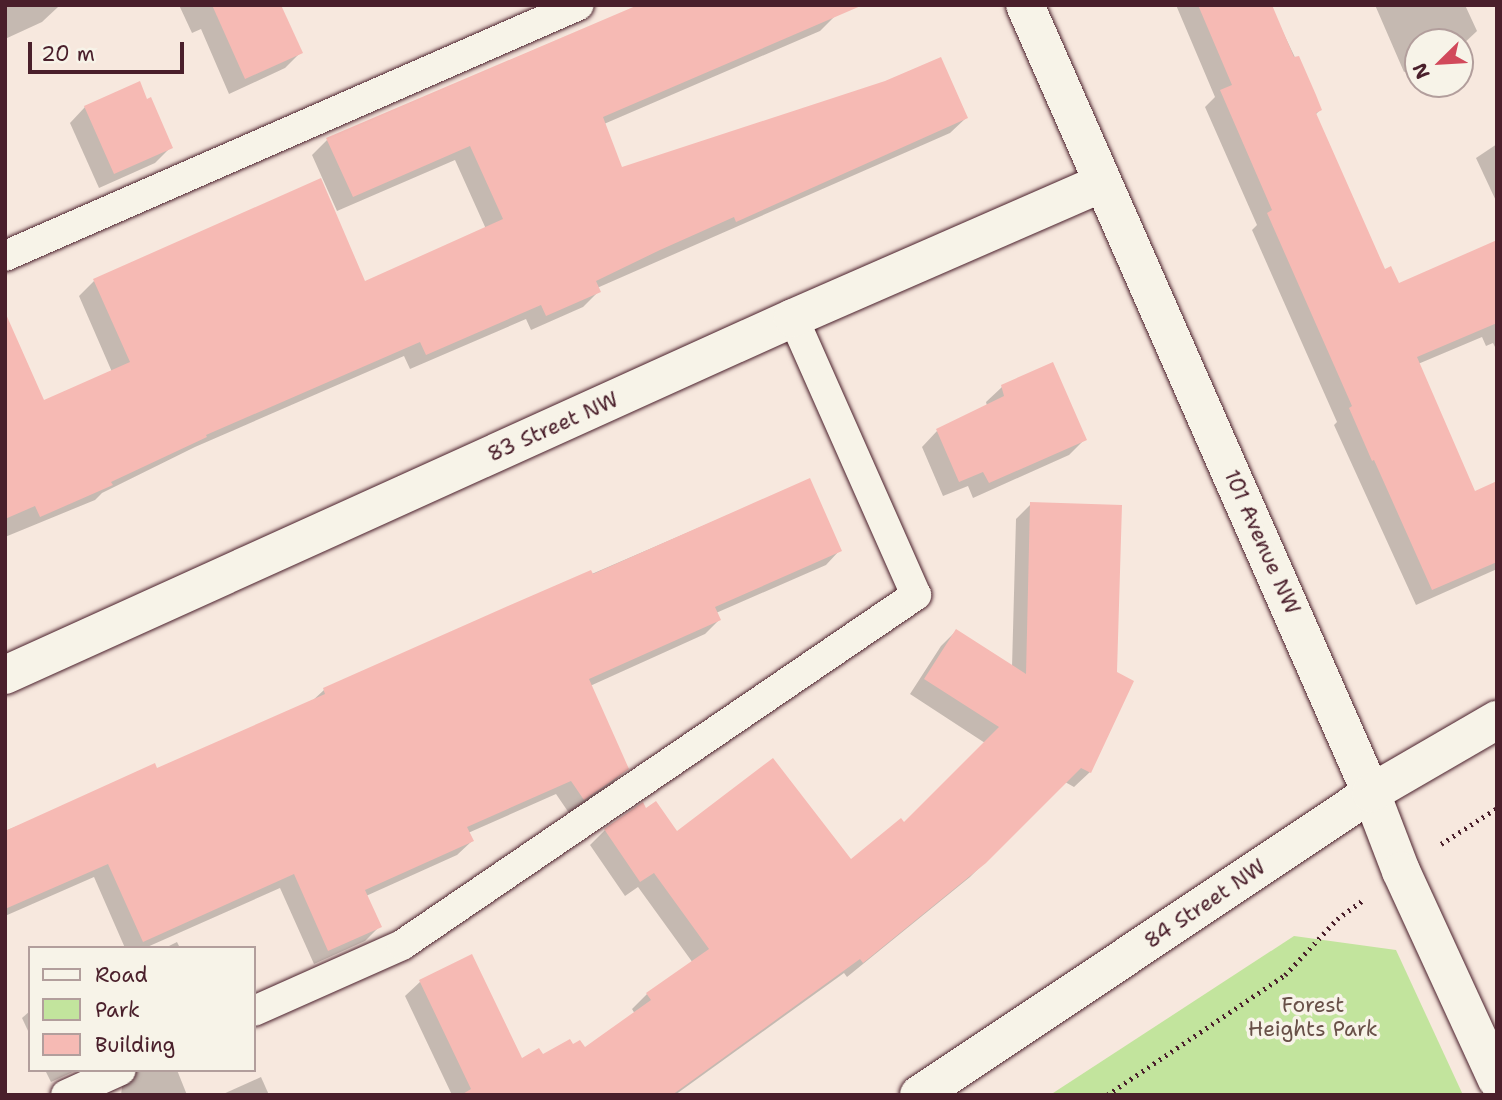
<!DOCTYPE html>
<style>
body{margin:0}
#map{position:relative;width:1502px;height:1100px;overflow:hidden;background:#f7e8de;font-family:"Shantell Sans",sans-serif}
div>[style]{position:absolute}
.green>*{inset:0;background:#c2e49d}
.shadow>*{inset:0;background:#0003}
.building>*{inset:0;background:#f6bab4}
.path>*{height:4.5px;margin-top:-2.25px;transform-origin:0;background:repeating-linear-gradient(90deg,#4a1f2b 0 2px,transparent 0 7px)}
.roads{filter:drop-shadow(0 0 2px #4a1f2b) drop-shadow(0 0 2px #4a1f2b)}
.service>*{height:30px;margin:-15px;padding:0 15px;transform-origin:15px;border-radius:15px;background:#f7f3e8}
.minor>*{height:38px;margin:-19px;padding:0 19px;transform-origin:19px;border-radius:19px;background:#f7f3e8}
.tertiary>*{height:38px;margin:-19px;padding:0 19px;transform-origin:19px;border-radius:19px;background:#f7f3e8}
.secondary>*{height:38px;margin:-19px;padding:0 19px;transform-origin:19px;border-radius:19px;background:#f7f3e8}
span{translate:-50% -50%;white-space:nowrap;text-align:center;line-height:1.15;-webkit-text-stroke:7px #f7f3e8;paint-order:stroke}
.street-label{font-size:21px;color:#4a1f2b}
.park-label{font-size:21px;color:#685048}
.frame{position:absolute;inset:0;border:7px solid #4a1f2b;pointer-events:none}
.legend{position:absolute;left:28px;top:946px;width:228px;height:126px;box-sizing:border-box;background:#f7f3e8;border:2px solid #b29e9c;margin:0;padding:9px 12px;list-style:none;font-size:21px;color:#4a1f2b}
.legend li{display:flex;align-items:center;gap:14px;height:35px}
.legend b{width:35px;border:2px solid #b29e9c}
.north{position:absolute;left:1404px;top:28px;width:70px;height:70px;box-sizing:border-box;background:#f7f3e8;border:2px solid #b29e9c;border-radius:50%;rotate:246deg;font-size:19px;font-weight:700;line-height:28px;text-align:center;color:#4a1f2b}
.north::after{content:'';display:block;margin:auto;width:24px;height:32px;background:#d1495b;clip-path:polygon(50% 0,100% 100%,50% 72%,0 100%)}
.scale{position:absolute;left:28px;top:42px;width:156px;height:32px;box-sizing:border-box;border:4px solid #4a1f2b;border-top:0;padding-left:9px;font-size:21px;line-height:24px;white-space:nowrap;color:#4a1f2b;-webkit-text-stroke:5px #f7f3e8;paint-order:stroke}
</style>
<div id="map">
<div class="green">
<div style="clip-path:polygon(1294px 936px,1396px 950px,1463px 1095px,1050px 1095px)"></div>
</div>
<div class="shadow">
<div style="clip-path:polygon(5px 5px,57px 5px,58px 7px,42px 22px,5px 39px)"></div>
<div style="clip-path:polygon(179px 5px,279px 5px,300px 53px,285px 68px,229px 94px,201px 29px,192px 33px)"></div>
<div style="clip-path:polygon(1176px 5px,1270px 5px,1320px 110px,1315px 115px,1384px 271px,1398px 285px,1497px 242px,1497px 351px,1493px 343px,1486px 346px,1482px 337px,1418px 364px,1474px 493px,1497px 483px,1497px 569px,1416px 605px,1334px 425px,1337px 422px,1252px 230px,1257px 225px,1205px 107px,1215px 97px)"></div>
<div style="clip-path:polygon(1375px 5px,1465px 5px,1477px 31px,1460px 47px,1460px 42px,1418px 42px,1418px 66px,1404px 72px)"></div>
<div style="clip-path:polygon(835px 16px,820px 31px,604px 124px,621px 169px,966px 118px,950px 133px,597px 288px,598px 292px,583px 307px,531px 330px,526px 319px,410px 369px,404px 356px,195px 447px,102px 493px,95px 500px,5px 537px,5px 316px,43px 402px,112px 372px,79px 296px,94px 281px,320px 181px,364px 283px,486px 229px,455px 160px,337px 211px,312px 155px,327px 140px)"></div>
<div style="clip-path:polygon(85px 107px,171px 147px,155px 163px,99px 188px,70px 123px)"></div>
<div style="clip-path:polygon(1497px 144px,1497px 203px,1476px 158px)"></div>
<div style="clip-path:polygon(1002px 387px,1084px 440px,1069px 455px,973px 498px,968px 486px,943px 496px,922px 447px,937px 431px,987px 406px,986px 402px)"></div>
<div style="clip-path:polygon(809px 480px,840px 550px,826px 565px,716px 613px,719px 620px,705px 634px,590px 686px,627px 769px,612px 783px,569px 813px,556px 794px,468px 833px,472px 841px,457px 855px,366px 896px,380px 926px,365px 941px,314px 964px,280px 888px,145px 948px,125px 948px,94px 877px,5px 916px,5px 831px,156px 770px,311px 702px,324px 690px)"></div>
<div style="clip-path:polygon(1031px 504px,1090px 772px,1074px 787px,1065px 782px,970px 877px,847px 977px,844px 973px,675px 1095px,452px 1095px,405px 996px,421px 981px,521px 1061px,572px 1046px,584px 1049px,635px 1014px,632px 1009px,647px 994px,693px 963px,638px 887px,625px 896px,590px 845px,605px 830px,645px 811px,676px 834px,851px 861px,904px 824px,985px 743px,910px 694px,941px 646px,956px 631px,1012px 667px,1016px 519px)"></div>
<div style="clip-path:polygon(177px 942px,180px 948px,165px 948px)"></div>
<div style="clip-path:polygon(30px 1011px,30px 1035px,22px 1018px)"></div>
<div style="clip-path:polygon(45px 1070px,77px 1070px,51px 1082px)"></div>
<div style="clip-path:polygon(115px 1070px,177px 1070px,187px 1095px,121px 1095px,123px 1079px)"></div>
<div style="clip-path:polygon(261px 1077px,269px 1095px,221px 1095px)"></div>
</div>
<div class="building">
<div style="clip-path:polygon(212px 5px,281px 5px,303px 53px,245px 79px)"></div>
<div style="clip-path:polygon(638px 5px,863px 5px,603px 117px,622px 167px,885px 81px,941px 57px,968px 118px,736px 222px,734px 217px,660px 250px,596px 281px,601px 292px,546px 316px,541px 305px,426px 355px,420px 342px,206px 435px,207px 437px,111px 482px,113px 485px,40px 517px,35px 506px,5px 519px,5px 312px,44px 400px,130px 362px,93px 279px,321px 178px,365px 281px,503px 219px,470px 146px,353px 197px,326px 138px)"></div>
<div style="clip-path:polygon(1198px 5px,1272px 5px,1294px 57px,1299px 56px,1316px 95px,1322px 110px,1316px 113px,1385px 269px,1391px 266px,1399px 283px,1497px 240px,1497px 323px,1417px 357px,1475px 491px,1497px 481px,1497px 562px,1432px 590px,1374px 460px,1372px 461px,1349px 408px,1352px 406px,1267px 213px,1272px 210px,1220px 90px,1232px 85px)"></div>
<div style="clip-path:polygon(140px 81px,147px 99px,151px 97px,173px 148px,114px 174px,84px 106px)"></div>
<div style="clip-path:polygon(1053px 362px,1087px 440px,989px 483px,983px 472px,959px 482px,936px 429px,1004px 396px,1001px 385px)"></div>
<div style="clip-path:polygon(810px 478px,842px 551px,715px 607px,721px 620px,589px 679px,629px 769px,584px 800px,571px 781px,467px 827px,474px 841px,365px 890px,382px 927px,328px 951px,294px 874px,143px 942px,108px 864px,5px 909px,5px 831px,155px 763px,157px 768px,325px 694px,323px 688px,508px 606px,591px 570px,593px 574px)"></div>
<div style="clip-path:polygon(1030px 502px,1122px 505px,1117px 672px,1134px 681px,1091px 773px,1081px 768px,986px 863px,863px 963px,860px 959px,672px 1095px,461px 1095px,471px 1089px,419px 980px,472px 954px,522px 1058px,539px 1048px,543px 1054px,570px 1039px,573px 1044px,580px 1040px,585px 1047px,651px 1000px,646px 993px,709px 949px,654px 873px,640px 882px,604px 829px,643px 802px,646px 808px,656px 801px,677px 831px,773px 758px,851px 859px,901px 818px,904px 822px,999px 727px,924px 679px,956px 629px,1026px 674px)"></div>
</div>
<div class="path">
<div style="left:1441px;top:844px;width:67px;rotate:-32.7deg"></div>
<div style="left:1107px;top:1095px;width:215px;rotate:-34deg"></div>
<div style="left:1285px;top:975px;width:76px;rotate:-47.1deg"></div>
<div style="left:1337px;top:919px;width:32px;rotate:-36deg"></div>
</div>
<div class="roads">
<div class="service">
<div style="left:5px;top:256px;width:626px;rotate:-23.62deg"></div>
<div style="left:254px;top:1011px;width:162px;rotate:-24deg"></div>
<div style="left:402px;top:945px;width:622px;rotate:-34.25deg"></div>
<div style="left:916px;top:595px;width:303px;rotate:-113.9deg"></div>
<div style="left:66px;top:1095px;width:60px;rotate:-24.4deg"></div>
</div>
<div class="minor">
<div style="left:5px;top:675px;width:865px;rotate:-24.37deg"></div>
<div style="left:793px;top:318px;width:337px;rotate:-23.6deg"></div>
<div style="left:1371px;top:793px;width:84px;rotate:69deg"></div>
<div style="left:1401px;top:871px;width:230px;rotate:65.3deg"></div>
</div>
<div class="tertiary">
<div style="left:1025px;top:5px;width:861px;rotate:66.29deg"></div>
</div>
<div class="secondary">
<div style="left:919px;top:1095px;width:544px;rotate:-33.75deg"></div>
<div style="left:1371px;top:793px;width:146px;rotate:-30.1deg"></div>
</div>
</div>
<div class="street-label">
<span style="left:553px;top:427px;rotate:-24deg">83 Street NW</span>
<span style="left:1262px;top:542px;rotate:66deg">101 Avenue NW</span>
<span style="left:1205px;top:904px;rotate:-34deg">84 Street NW</span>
</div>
<div class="park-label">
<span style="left:1313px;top:1017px">Forest<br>Heights Park</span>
</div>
<div class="frame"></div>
<ul class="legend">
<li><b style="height:9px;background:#f7f3e8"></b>Road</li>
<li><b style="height:19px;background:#c2e49d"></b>Park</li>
<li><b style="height:19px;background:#f6bab4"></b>Building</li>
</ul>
<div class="north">N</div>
<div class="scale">20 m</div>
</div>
